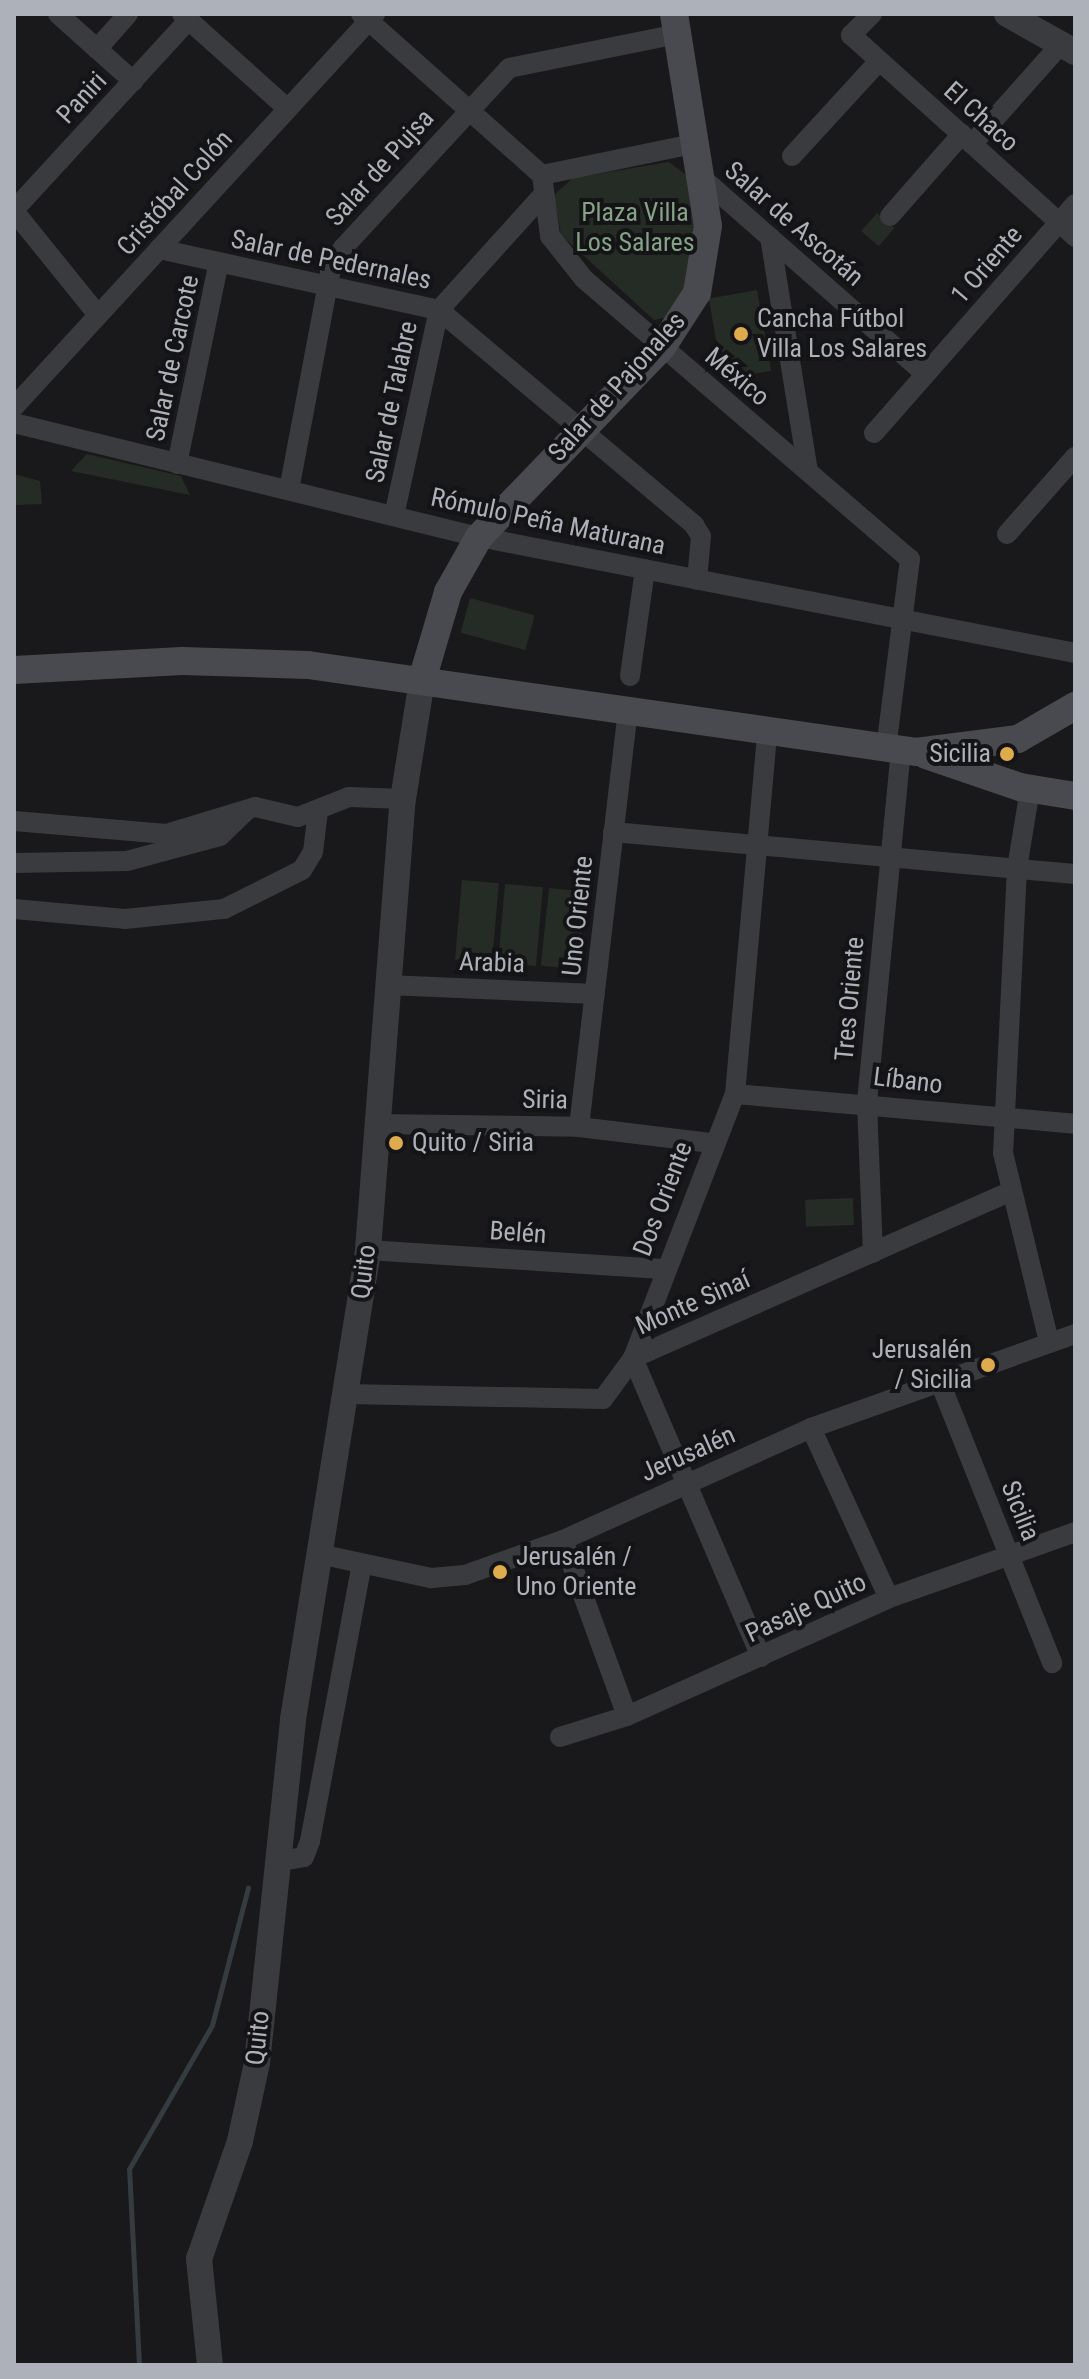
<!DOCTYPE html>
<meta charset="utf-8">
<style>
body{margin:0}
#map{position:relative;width:1089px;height:2379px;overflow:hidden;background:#19191b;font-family:"Roboto Condensed",sans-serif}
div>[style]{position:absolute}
.green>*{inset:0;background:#252c26;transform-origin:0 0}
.stream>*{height:5px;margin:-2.5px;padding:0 2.5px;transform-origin:2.5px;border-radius:2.5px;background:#343c42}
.minor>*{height:20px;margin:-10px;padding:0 10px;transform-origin:10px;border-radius:10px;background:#3a3b3f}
.tertiary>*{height:26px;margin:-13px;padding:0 13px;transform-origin:13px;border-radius:13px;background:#3a3b3f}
.secondary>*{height:28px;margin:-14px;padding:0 14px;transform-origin:14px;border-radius:14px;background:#494a4f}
.dots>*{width:22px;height:22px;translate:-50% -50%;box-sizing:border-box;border:4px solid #141416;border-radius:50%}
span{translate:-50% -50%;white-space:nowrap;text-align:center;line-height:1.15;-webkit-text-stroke:8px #141416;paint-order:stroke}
.street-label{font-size:26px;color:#adb1b9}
.park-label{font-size:26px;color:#86a287}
.poi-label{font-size:26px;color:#adb1b9}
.left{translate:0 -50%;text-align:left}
.right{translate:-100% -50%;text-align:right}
.frame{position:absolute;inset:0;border:16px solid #adb1b9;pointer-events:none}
</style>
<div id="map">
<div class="green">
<div style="clip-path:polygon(669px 162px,689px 177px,696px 223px,686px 286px,668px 317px,654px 320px,561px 235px,554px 195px,573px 178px)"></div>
<div style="left:877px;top:213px;width:23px;height:24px;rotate:41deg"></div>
<div style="left:757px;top:290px;width:82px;height:49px;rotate:80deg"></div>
<div style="clip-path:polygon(87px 454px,181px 476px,190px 495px,71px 471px)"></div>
<div style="clip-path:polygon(14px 474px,40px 481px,42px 504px,14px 505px)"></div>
<div style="left:470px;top:598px;width:67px;height:36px;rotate:15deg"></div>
<div style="left:462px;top:880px;width:37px;height:80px;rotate:5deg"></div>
<div style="left:505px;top:884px;width:38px;height:79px;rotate:5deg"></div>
<div style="left:549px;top:888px;width:37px;height:78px;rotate:6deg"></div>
<div style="left:853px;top:1198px;width:27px;height:48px;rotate:88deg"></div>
</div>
<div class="stream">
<div style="left:139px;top:2365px;width:196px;rotate:-92.9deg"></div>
<div style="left:129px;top:2169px;width:166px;rotate:-60deg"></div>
<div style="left:212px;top:2025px;width:142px;rotate:-75.3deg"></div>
</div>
<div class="minor">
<div style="left:58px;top:14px;width:101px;rotate:41.8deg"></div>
<div style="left:182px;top:14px;width:142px;rotate:41.9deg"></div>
<div style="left:361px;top:14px;width:242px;rotate:41.7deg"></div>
<div style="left:542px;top:175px;width:62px;rotate:82.5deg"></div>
<div style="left:550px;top:236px;width:55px;rotate:51.7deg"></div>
<div style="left:584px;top:279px;width:430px;rotate:40.7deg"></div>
<div style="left:910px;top:559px;width:193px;rotate:97.2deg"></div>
<div style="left:872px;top:14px;width:30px;rotate:135deg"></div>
<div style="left:851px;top:35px;width:302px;rotate:42deg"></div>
<div style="left:97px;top:49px;width:47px;rotate:-48.5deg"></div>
<div style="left:972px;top:144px;width:134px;rotate:-48.3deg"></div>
<div style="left:792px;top:156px;width:129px;rotate:-47.5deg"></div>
<div style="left:542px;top:175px;width:154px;rotate:-11.6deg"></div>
<div style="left:700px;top:176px;width:300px;rotate:41.3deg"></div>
<div style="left:14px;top:210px;width:258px;rotate:-47.4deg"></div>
<div style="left:14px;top:211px;width:134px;rotate:51.1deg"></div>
<div style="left:890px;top:216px;width:109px;rotate:-48.7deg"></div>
<div style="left:770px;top:237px;width:237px;rotate:80.8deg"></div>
<div style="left:159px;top:249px;width:287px;rotate:12.3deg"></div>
<div style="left:439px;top:310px;width:334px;rotate:40.1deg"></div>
<div style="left:694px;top:525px;width:13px;rotate:58deg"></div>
<div style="left:701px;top:536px;width:44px;rotate:95.2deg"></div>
<div style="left:14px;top:407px;width:534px;rotate:-47.43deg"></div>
<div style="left:14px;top:423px;width:479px;rotate:13.8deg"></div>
<div style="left:479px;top:537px;width:607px;rotate:11.01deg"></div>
<div style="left:874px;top:433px;width:305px;rotate:-48.7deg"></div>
<div style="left:177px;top:464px;width:206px;rotate:-78.3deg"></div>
<div style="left:289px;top:490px;width:222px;rotate:-79.3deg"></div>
<div style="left:330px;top:272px;width:27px;rotate:-62deg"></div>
<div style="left:343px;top:248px;width:245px;rotate:-47.3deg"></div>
<div style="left:509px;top:68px;width:172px;rotate:-11.4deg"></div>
<div style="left:394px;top:516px;width:211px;rotate:-77.7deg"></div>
<div style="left:439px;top:310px;width:154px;rotate:-47.9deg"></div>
<div style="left:1007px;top:534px;width:103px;rotate:-48.6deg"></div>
<div style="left:630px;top:676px;width:108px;rotate:-82deg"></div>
<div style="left:1030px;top:789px;width:80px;rotate:99.3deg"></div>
<div style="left:1017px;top:868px;width:285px;rotate:92.8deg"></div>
<div style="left:1003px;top:1153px;width:195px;rotate:76.3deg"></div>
<div style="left:14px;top:821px;width:153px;rotate:4.9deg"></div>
<div style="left:166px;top:834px;width:93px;rotate:-16.9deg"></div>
<div style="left:255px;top:807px;width:44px;rotate:13.1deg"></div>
<div style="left:298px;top:817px;width:55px;rotate:-21.4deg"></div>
<div style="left:349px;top:797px;width:54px;rotate:2.1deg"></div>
<div style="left:613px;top:832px;width:464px;rotate:5.2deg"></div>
<div style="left:14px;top:863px;width:113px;rotate:-1deg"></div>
<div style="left:127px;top:861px;width:96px;rotate:-15deg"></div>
<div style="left:220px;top:836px;width:37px;rotate:-44deg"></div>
<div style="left:14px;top:909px;width:111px;rotate:5.1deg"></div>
<div style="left:125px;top:919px;width:100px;rotate:-5.8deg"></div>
<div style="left:224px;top:909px;width:87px;rotate:-26.6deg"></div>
<div style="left:302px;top:870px;width:21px;rotate:-59deg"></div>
<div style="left:313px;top:852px;width:39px;rotate:-83deg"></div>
<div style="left:388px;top:985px;width:207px;rotate:2.5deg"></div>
<div style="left:735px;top:1094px;width:341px;rotate:5deg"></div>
<div style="left:376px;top:1124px;width:203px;rotate:0.8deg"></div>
<div style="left:579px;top:1127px;width:134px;rotate:6.9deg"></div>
<div style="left:579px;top:1127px;width:418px;rotate:-83.3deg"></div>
<div style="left:368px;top:1250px;width:298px;rotate:3.7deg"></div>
<div style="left:873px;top:1253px;width:151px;rotate:-92.3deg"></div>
<div style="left:867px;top:1102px;width:353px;rotate:-84.5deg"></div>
<div style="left:939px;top:1380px;width:305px;rotate:68.2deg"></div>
<div style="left:346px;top:1394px;width:257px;rotate:1.1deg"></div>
<div style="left:603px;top:1399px;width:51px;rotate:-53.8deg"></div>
<div style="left:633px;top:1358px;width:414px;rotate:-23.8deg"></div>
<div style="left:811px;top:1428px;width:187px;rotate:65.4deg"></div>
<div style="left:563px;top:1540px;width:187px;rotate:70deg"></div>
<div style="left:319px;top:1554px;width:115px;rotate:12.1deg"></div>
<div style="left:431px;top:1578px;width:34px;rotate:-5deg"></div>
<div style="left:465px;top:1575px;width:104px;rotate:-19.7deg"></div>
<div style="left:563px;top:1540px;width:272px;rotate:-24.3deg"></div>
<div style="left:811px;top:1428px;width:280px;rotate:-19.6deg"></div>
<div style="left:761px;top:1657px;width:325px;rotate:-113.2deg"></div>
<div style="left:633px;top:1358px;width:283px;rotate:-68.9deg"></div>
<div style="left:735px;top:1094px;width:361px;rotate:-84.9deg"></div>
<div style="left:560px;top:1737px;width:70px;rotate:-17.4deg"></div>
<div style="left:627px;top:1716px;width:287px;rotate:-24.2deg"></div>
<div style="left:889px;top:1598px;width:197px;rotate:-19.5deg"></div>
<div style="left:280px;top:1861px;width:24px;rotate:-9deg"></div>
<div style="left:304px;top:1857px;width:17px;rotate:-69deg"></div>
<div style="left:310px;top:1841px;width:278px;rotate:-79.4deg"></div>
</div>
<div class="tertiary">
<div style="left:1007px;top:14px;width:78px;rotate:29.2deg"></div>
<div style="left:210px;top:2365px;width:107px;rotate:-95.9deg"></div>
<div style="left:199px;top:2259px;width:125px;rotate:-70.8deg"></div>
<div style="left:240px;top:2141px;width:80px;rotate:-77.7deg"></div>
<div style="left:257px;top:2063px;width:346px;rotate:-84deg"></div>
<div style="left:293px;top:1719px;width:475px;rotate:-80.9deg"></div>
<div style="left:368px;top:1250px;width:452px;rotate:-85.6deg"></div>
<div style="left:403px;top:799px;width:121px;rotate:-80.9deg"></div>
</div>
<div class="secondary">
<div style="left:14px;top:670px;width:168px;rotate:-3.1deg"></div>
<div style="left:182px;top:661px;width:126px;rotate:1.8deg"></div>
<div style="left:308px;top:665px;width:614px;rotate:8.14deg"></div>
<div style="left:916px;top:752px;width:103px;rotate:-7.3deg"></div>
<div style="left:1018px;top:739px;width:66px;rotate:-30.1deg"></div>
<div style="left:422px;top:680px;width:92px;rotate:-73.5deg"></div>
<div style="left:448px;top:592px;width:63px;rotate:-60.6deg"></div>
<div style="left:479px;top:537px;width:264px;rotate:-46.1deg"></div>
<div style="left:662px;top:347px;width:64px;rotate:-57.1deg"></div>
<div style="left:697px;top:293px;width:68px;rotate:-80.7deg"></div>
<div style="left:708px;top:226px;width:215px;rotate:-99.1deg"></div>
<div style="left:926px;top:755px;width:99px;rotate:18.8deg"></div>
<div style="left:1020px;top:787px;width:56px;rotate:9.3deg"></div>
</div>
<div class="dots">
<div style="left:741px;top:334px;background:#dfac4d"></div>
<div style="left:1007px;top:754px;background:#dfac4d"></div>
<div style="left:396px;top:1143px;background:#dfac4d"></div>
<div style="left:988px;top:1365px;background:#dfac4d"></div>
<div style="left:500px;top:1572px;background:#dfac4d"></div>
</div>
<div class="street-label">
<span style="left:82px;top:98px;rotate:-47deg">Paniri</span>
<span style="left:981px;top:117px;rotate:42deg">El Chaco</span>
<span style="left:380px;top:168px;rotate:-48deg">Salar de Pujsa</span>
<span style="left:175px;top:193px;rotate:-48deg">Cristóbal Colón</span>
<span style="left:794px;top:224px;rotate:41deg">Salar de Ascotán</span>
<span style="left:331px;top:260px;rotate:12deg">Salar de Pedernales</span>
<span style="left:987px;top:265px;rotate:-49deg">1 Oriente</span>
<span style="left:173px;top:358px;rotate:-78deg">Salar de Carcote</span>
<span style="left:737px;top:377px;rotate:40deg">México</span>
<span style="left:617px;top:387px;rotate:-48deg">Salar de Pajonales</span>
<span style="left:392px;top:402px;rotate:-78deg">Salar de Talabre</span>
<span style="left:548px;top:522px;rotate:12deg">Rómulo Peña Maturana</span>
<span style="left:578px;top:916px;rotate:-84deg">Uno Oriente</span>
<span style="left:492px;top:963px;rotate:2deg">Arabia</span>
<span style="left:850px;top:999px;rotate:-85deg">Tres Oriente</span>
<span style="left:908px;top:1081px;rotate:7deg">Líbano</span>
<span style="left:545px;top:1100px;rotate:1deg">Siria</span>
<span style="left:663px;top:1199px;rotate:-69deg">Dos Oriente</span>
<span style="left:518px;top:1233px;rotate:4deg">Belén</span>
<span style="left:364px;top:1272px;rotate:-83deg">Quito</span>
<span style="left:693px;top:1303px;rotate:-24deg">Monte Sinaí</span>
<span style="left:688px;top:1454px;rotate:-24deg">Jerusalén</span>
<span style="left:1020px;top:1511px;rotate:68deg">Sicilia</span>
<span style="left:806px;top:1608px;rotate:-25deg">Pasaje Quito</span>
<span style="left:258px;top:2038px;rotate:-84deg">Quito</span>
</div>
<div class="park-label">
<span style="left:635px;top:228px">Plaza Villa<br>Los Salares</span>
</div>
<div class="poi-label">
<span class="left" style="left:757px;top:334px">Cancha Fútbol<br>Villa Los Salares</span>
<span class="right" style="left:991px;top:754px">Sicilia</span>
<span class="left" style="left:412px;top:1143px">Quito / Siria</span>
<span class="right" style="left:972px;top:1365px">Jerusalén<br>/ Sicilia</span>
<span class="left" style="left:516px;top:1572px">Jerusalén /<br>Uno Oriente</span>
</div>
<div class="frame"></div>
</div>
